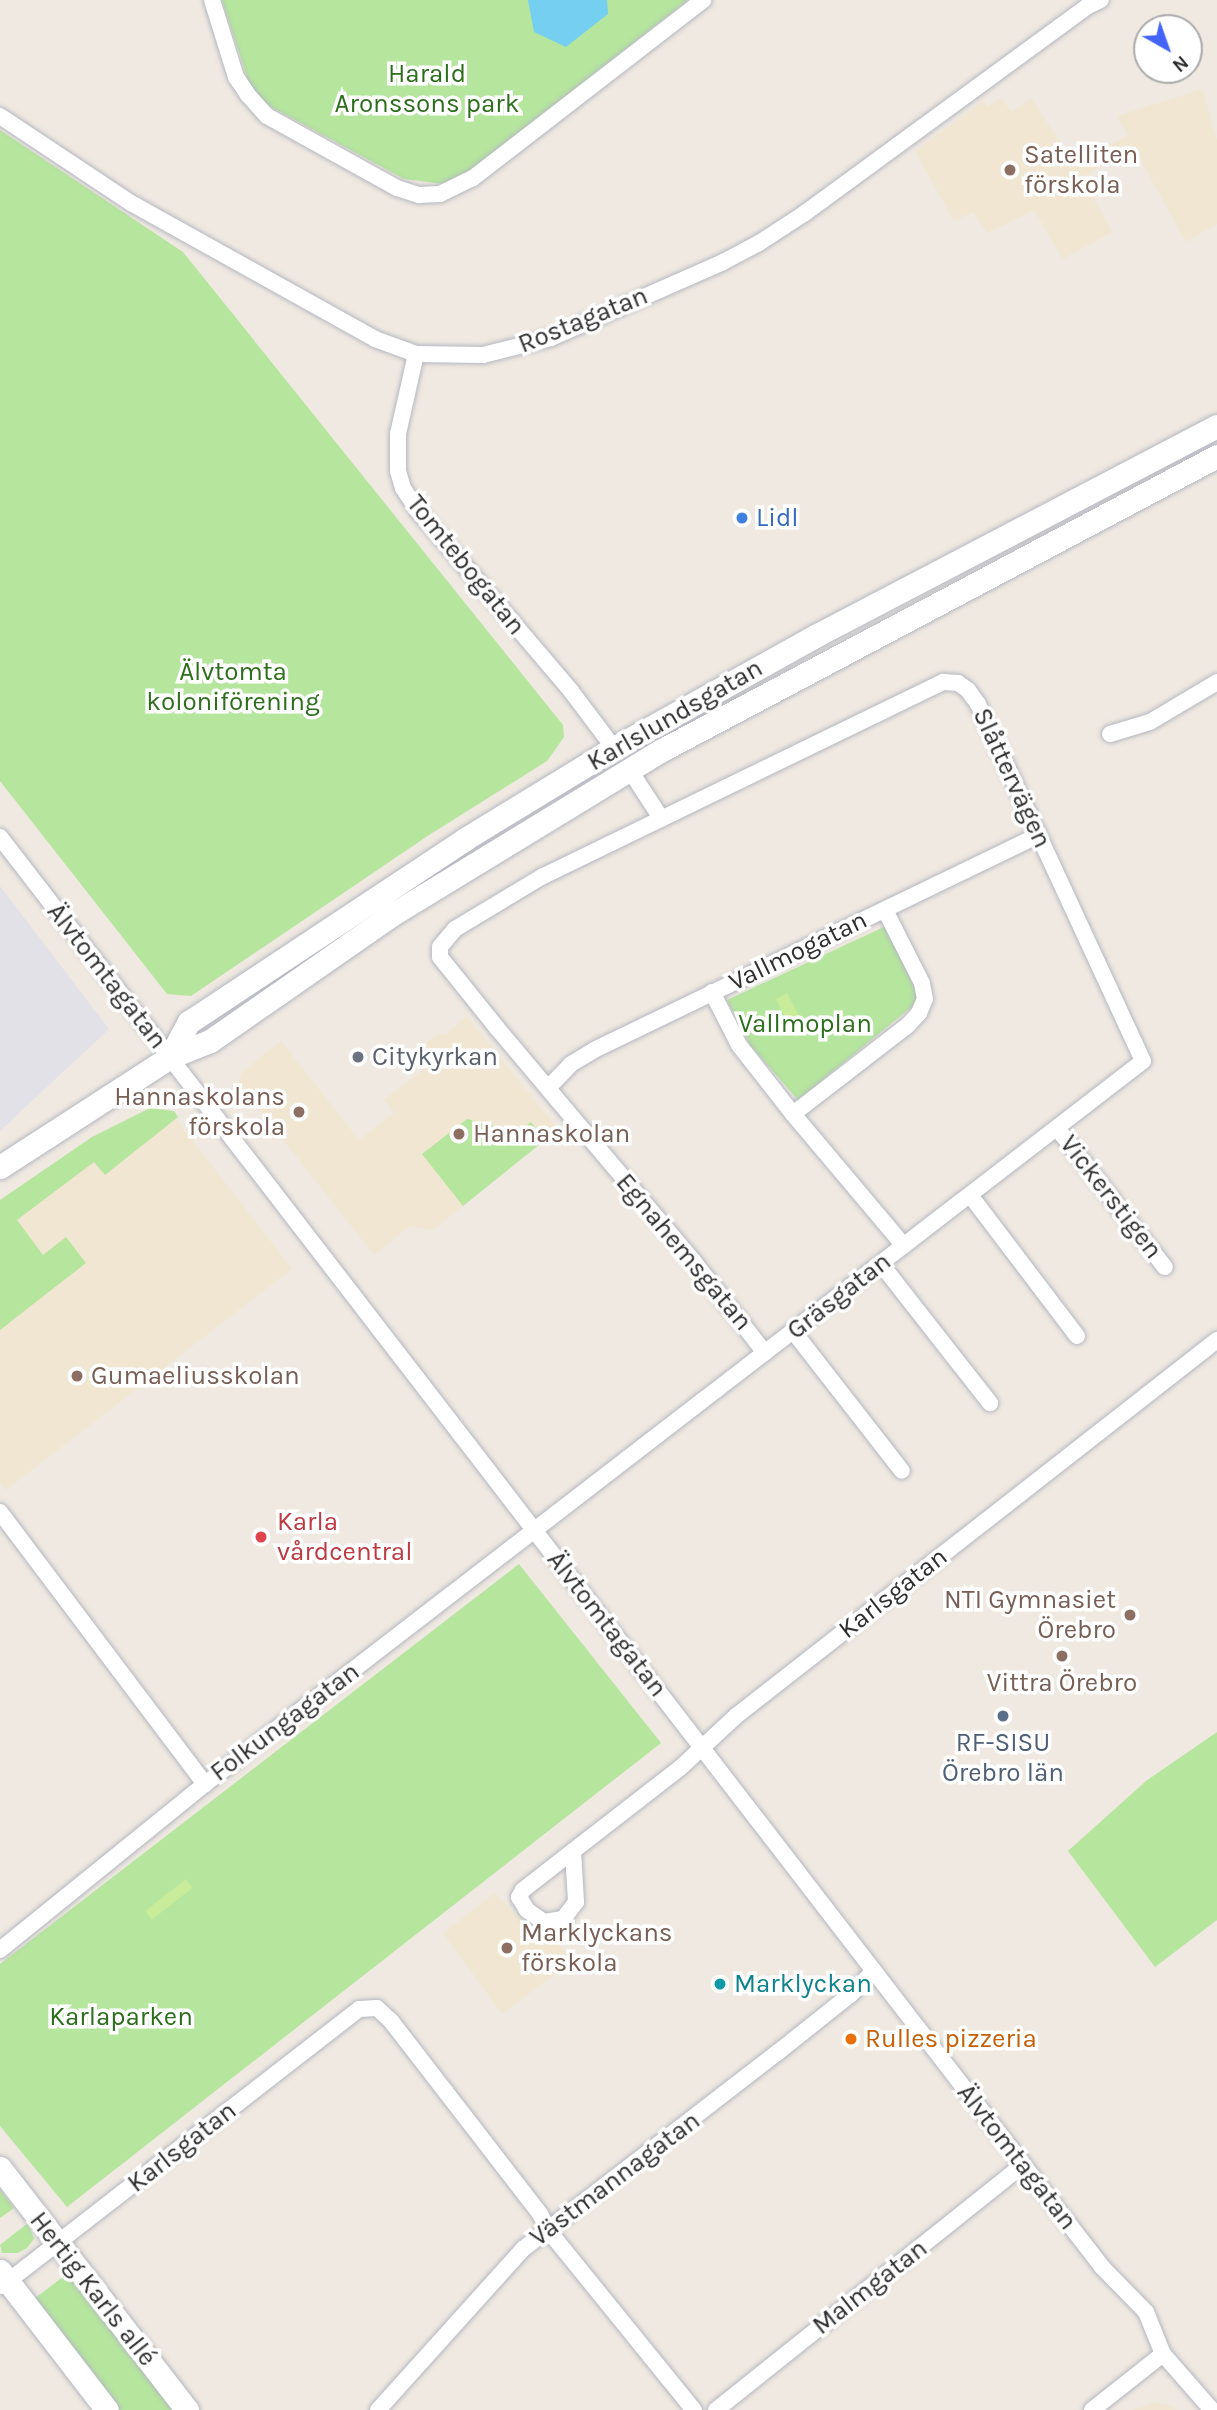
<!DOCTYPE html>
<meta charset="utf-8">
<style>
body{margin:0}
#map{position:relative;width:1217px;height:2410px;overflow:hidden;background:#efe9e1;font-family:Karla,sans-serif}
div>[style]{position:absolute}
.industrial>*{inset:0;background:#e3e1e8}
.education>*{inset:0;background:#f0e6d1}
.green>*{inset:0;background:#b6e59e}
.pitch>*{inset:0;background:#c9ec9a;transform-origin:0 0}
.water>*{inset:0;background:#75cff0}
.roads{filter:drop-shadow(0 0 2px #b4b7c1) drop-shadow(0 0 2px #b4b7c1)}
.minor>*{height:16px;margin:-8px;padding:0 8px;transform-origin:8px;border-radius:8px;background:#fff}
.secondary>*{height:23px;margin:-11.5px;padding:0 11.5px;transform-origin:11.5px;border-radius:11.5px;background:#fff}
.dots>*{width:19px;height:19px;translate:-50% -50%;box-sizing:border-box;border:4px solid #fff;border-radius:50%}
span{translate:-50% -50%;white-space:nowrap;text-align:center;line-height:1.15;-webkit-text-stroke:7px #fff;paint-order:stroke}
.park-label{font-size:26px;color:#2c6e1b}
.education-label{font-size:26px;color:#785e54}
.left{translate:0 -50%;text-align:left}
.right{translate:-100% -50%;text-align:right}
.street-label{font-size:26px;color:#2e2e2e}
.shop-label{font-size:26px;color:#366cbe}
.worship-label{font-size:26px;color:#5b616d}
.health-label{font-size:26px;color:#be3a42}
.service-label{font-size:26px;color:#4e5e75}
.culture-label{font-size:26px;color:#0d838f}
.food-label{font-size:26px;color:#c56008}
.north{position:absolute;left:1133px;top:14px;width:70px;height:70px;box-sizing:border-box;background:#fff;border:2px solid #ababab;border-radius:50%;rotate:140deg;font-size:19px;font-weight:700;line-height:28px;text-align:center;color:#2e2e2e}
.north::after{content:'';display:block;margin:auto;width:24px;height:32px;background:#4264fb;clip-path:polygon(50% 0,100% 100%,50% 72%,0 100%)}
</style>
<div id="map">
<div class="industrial">
<div style="clip-path:polygon(0 886px,109px 1029px,0 1131px)"></div>
</div>
<div class="education">
<div style="clip-path:polygon(1203px 89px,1217px 141px,1217px 224px,1186px 242px,1134px 148px,1082px 177px,1112px 232px,1063px 259px,1034px 210px,987px 233px,973px 212px,954px 221px,915px 151px,983px 101px,987px 107px,1001px 98px,1012px 112px,1031px 98px,1074px 163px,1128px 135px,1117px 116px)"></div>
<div style="clip-path:polygon(467px 1016px,558px 1129px,433px 1230px,410px 1226px,374px 1255px,239px 1084px,242px 1072px,281px 1041px,359px 1140px,394px 1113px,384px 1100px,429px 1065px,417px 1050px,438px 1034px,445px 1035px)"></div>
<div style="clip-path:polygon(173px 1115px,292px 1269px,6px 1490px,0 1482px,0 1219px)"></div>
<div style="clip-path:polygon(495px 1893px,531px 1930px,551px 1934px,572px 1961px,502px 2014px,443px 1933px)"></div>
<div style="clip-path:polygon(1153px 2403px,1165px 2404px,1177px 2410px,1133px 2410px)"></div>
</div>
<div class="green">
<div style="clip-path:polygon(222px 0,688px 0,472px 169px,443px 184px,404px 179px,269px 106px,251px 89px)"></div>
<div style="clip-path:polygon(0 130px,183px 252px,563px 725px,564px 737px,547px 761px,429px 835px,191px 996px,167px 994px,0 781px)"></div>
<div style="clip-path:polygon(886px 926px,920px 1000px,798px 1100px,750px 1045px,727px 1000px)"></div>
<div style="clip-path:polygon(150px 1108px,174px 1111px,178px 1117px,105px 1175px,94px 1162px,17px 1220px,43px 1255px,66px 1237px,86px 1263px,0 1330px,0 1200px,92px 1137px)"></div>
<div style="clip-path:polygon(467px 1119px,502px 1128px,510px 1138px,531px 1122px,545px 1140px,463px 1206px,422px 1154px)"></div>
<div style="clip-path:polygon(519px 1564px,661px 1743px,67px 2207px,0 2126px,0 1964px)"></div>
<div style="clip-path:polygon(1217px 1732px,1217px 1920px,1155px 1967px,1068px 1851px,1146px 1781px)"></div>
<div style="clip-path:polygon(0 2189px,14px 2208px,0 2218px)"></div>
<div style="clip-path:polygon(28px 2223px,34px 2239px,27px 2248px,18px 2253px,2px 2253px,0 2245px)"></div>
<div style="clip-path:polygon(68px 2273px,172px 2410px,118px 2410px,34px 2299px)"></div>
</div>
<div class="pitch">
<div style="left:787px;top:993px;width:43px;height:13px;rotate:62deg"></div>
<div style="left:186px;top:1879px;width:11px;height:52px;rotate:52deg"></div>
</div>
<div class="water">
<div style="clip-path:polygon(528px 0,607px 0,608px 14px,566px 47px,534px 32px)"></div>
</div>
<div class="roads">
<div class="minor">
<div style="left:212px;top:0;width:81px;rotate:72.7deg"></div>
<div style="left:236px;top:77px;width:22px;rotate:56deg"></div>
<div style="left:248px;top:95px;width:28px;rotate:48deg"></div>
<div style="left:267px;top:116px;width:149px;rotate:29deg"></div>
<div style="left:397px;top:188px;width:23px;rotate:18deg"></div>
<div style="left:419px;top:195px;width:21px;rotate:-3deg"></div>
<div style="left:440px;top:194px;width:37px;rotate:-26deg"></div>
<div style="left:473px;top:178px;width:291px;rotate:-37.7deg"></div>
<div style="left:0;top:116px;width:157px;rotate:33.6deg"></div>
<div style="left:131px;top:203px;width:279px;rotate:29.1deg"></div>
<div style="left:375px;top:339px;width:44px;rotate:20.1deg"></div>
<div style="left:416px;top:354px;width:67px;rotate:0.9deg"></div>
<div style="left:483px;top:355px;width:70px;rotate:-14deg"></div>
<div style="left:551px;top:338px;width:188px;rotate:-23.8deg"></div>
<div style="left:723px;top:262px;width:41px;rotate:-27.8deg"></div>
<div style="left:759px;top:243px;width:55px;rotate:-33.1deg"></div>
<div style="left:805px;top:213px;width:351px;rotate:-36.2deg"></div>
<div style="left:1088px;top:6px;width:14px;rotate:-25deg"></div>
<div style="left:416px;top:354px;width:82px;rotate:102.7deg"></div>
<div style="left:398px;top:434px;width:37px;rotate:90deg"></div>
<div style="left:398px;top:471px;width:18px;rotate:74deg"></div>
<div style="left:403px;top:488px;width:27px;rotate:57deg"></div>
<div style="left:418px;top:511px;width:236px;rotate:49.6deg"></div>
<div style="left:571px;top:691px;width:71px;rotate:53deg"></div>
<div style="left:1110px;top:734px;width:42px;rotate:-16.7deg"></div>
<div style="left:1150px;top:722px;width:78px;rotate:-30.8deg"></div>
<div style="left:629px;top:769px;width:59px;rotate:56.9deg"></div>
<div style="left:0;top:837px;width:1805px;rotate:52.38deg"></div>
<div style="left:1102px;top:2267px;width:63px;rotate:45.6deg"></div>
<div style="left:1146px;top:2312px;width:45px;rotate:68deg"></div>
<div style="left:1163px;top:2354px;width:74px;rotate:48.8deg"></div>
<div style="left:712px;top:992px;width:59px;rotate:63deg"></div>
<div style="left:739px;top:1045px;width:88px;rotate:52deg"></div>
<div style="left:793px;top:1114px;width:144px;rotate:-37.7deg"></div>
<div style="left:907px;top:1026px;width:18px;rotate:-47deg"></div>
<div style="left:919px;top:1013px;width:15px;rotate:-67deg"></div>
<div style="left:925px;top:999px;width:16px;rotate:-101deg"></div>
<div style="left:922px;top:983px;width:82px;rotate:-116.9deg"></div>
<div style="left:548px;top:1088px;width:33px;rotate:-46deg"></div>
<div style="left:571px;top:1064px;width:27px;rotate:-31deg"></div>
<div style="left:594px;top:1050px;width:494px;rotate:-25.8deg"></div>
<div style="left:793px;top:1114px;width:172px;rotate:49.9deg"></div>
<div style="left:1057px;top:1128px;width:176px;rotate:52.2deg"></div>
<div style="left:970px;top:1195px;width:177px;rotate:52.8deg"></div>
<div style="left:881px;top:1264px;width:177px;rotate:51.9deg"></div>
<div style="left:793px;top:1331px;width:177px;rotate:52.1deg"></div>
<div style="left:0;top:1512px;width:341px;rotate:53deg"></div>
<div style="left:573px;top:1851px;width:51px;rotate:86.6deg"></div>
<div style="left:576px;top:1902px;width:21px;rotate:127deg"></div>
<div style="left:563px;top:1919px;width:19px;rotate:171deg"></div>
<div style="left:544px;top:1922px;width:21px;rotate:-145deg"></div>
<div style="left:527px;top:1910px;width:15px;rotate:-122deg"></div>
<div style="left:519px;top:1897px;width:8px;rotate:-60deg"></div>
<div style="left:523px;top:1890px;width:63px;rotate:-38deg"></div>
<div style="left:573px;top:1851px;width:135px;rotate:-37.8deg"></div>
<div style="left:680px;top:1768px;width:76px;rotate:-42.9deg"></div>
<div style="left:736px;top:1716px;width:611px;rotate:-38.01deg"></div>
<div style="left:0;top:1950px;width:264px;rotate:-39deg"></div>
<div style="left:205px;top:1784px;width:1184px;rotate:-37.62deg"></div>
<div style="left:1143px;top:1061px;width:393px;rotate:-114.8deg"></div>
<div style="left:978px;top:704px;width:17px;rotate:-126deg"></div>
<div style="left:968px;top:690px;width:12px;rotate:-145deg"></div>
<div style="left:958px;top:683px;width:15px;rotate:-176deg"></div>
<div style="left:943px;top:682px;width:445px;rotate:154.1deg"></div>
<div style="left:543px;top:876px;width:103px;rotate:148.9deg"></div>
<div style="left:455px;top:929px;width:23px;rotate:130deg"></div>
<div style="left:440px;top:947px;width:10px;rotate:90deg"></div>
<div style="left:440px;top:957px;width:91px;rotate:51.2deg"></div>
<div style="left:497px;top:1028px;width:306px;rotate:49.9deg"></div>
<div style="left:694px;top:1262px;width:115px;rotate:52deg"></div>
<div style="left:2px;top:2286px;width:452px;rotate:-37.8deg"></div>
<div style="left:359px;top:2009px;width:18px;rotate:-3deg"></div>
<div style="left:377px;top:2008px;width:19px;rotate:43deg"></div>
<div style="left:391px;top:2021px;width:244px;rotate:52.3deg"></div>
<div style="left:540px;top:2214px;width:18px;rotate:63deg"></div>
<div style="left:548px;top:2230px;width:232px;rotate:51deg"></div>
<div style="left:378px;top:2410px;width:217px;rotate:-48deg"></div>
<div style="left:523px;top:2249px;width:321px;rotate:-37.7deg"></div>
<div style="left:777px;top:2053px;width:93px;rotate:-38.5deg"></div>
<div style="left:850px;top:1995px;width:34px;rotate:-45deg"></div>
<div style="left:716px;top:2410px;width:393px;rotate:-38.6deg"></div>
<div style="left:1092px;top:2410px;width:90px;rotate:-38.3deg"></div>
</div>
<div class="secondary">
<div style="left:170px;top:1057px;width:40px;rotate:-62deg"></div>
<div style="left:189px;top:1022px;width:331px;rotate:-33.5deg"></div>
<div style="left:465px;top:839px;width:175px;rotate:-31.4deg"></div>
<div style="left:614px;top:748px;width:232px;rotate:-29.1deg"></div>
<div style="left:817px;top:635px;width:451px;rotate:-27.6deg"></div>
<div style="left:0;top:1167px;width:202px;rotate:-32.9deg"></div>
<div style="left:170px;top:1057px;width:43px;rotate:-21.8deg"></div>
<div style="left:210px;top:1041px;width:223px;rotate:-34.8deg"></div>
<div style="left:393px;top:914px;width:315px;rotate:-31.4deg"></div>
<div style="left:662px;top:750px;width:628px;rotate:-27.91deg"></div>
<div style="left:0;top:2168px;width:306px;rotate:52.3deg"></div>
<div style="left:0;top:2271px;width:175px;rotate:52.4deg"></div>
</div>
</div>
<div class="dots">
<div style="left:1010px;top:170px;background:#8d6e63"></div>
<div style="left:742px;top:518px;background:#3f7fe0"></div>
<div style="left:358px;top:1057px;background:#6b7280"></div>
<div style="left:299px;top:1112px;background:#8d6e63"></div>
<div style="left:459px;top:1134px;background:#8d6e63"></div>
<div style="left:77px;top:1376px;background:#8d6e63"></div>
<div style="left:261px;top:1537px;background:#e0444e"></div>
<div style="left:1130px;top:1615px;background:#8d6e63"></div>
<div style="left:1062px;top:1656px;background:#8d6e63"></div>
<div style="left:1003px;top:1716px;background:#5c6f8a"></div>
<div style="left:507px;top:1948px;background:#8d6e63"></div>
<div style="left:720px;top:1984px;background:#0f9aa8"></div>
<div style="left:851px;top:2039px;background:#e8710a"></div>
</div>
<div class="park-label">
<span style="left:427px;top:89px">Harald<br>Aronssons park</span>
<span style="left:233px;top:687px">Älvtomta<br>koloniförening</span>
<span style="left:805px;top:1024px">Vallmoplan</span>
<span style="left:121px;top:2017px">Karlaparken</span>
</div>
<div class="education-label">
<span class="left" style="left:1024px;top:170px">Satelliten<br>förskola</span>
<span class="right" style="left:285px;top:1112px">Hannaskolans<br>förskola</span>
<span class="left" style="left:473px;top:1134px">Hannaskolan</span>
<span class="left" style="left:91px;top:1376px">Gumaeliusskolan</span>
<span class="right" style="left:1116px;top:1615px">NTI Gymnasiet<br>Örebro</span>
<span style="left:1062px;top:1683px">Vittra Örebro</span>
<span class="left" style="left:521px;top:1948px">Marklyckans<br>förskola</span>
</div>
<div class="street-label">
<span style="left:583px;top:320px;rotate:-22deg">Rostagatan</span>
<span style="left:466px;top:565px;rotate:51deg">Tomtebogatan</span>
<span style="left:675px;top:715px;rotate:-30deg">Karlslundsgatan</span>
<span style="left:1012px;top:778px;rotate:65deg">Slåttervägen</span>
<span style="left:798px;top:951px;rotate:-26deg">Vallmogatan</span>
<span style="left:107px;top:976px;rotate:52deg">Älvtomtagatan</span>
<span style="left:1111px;top:1197px;rotate:52deg">Vickerstigen</span>
<span style="left:684px;top:1252px;rotate:50deg">Egnahemsgatan</span>
<span style="left:839px;top:1296px;rotate:-38deg">Gräsgatan</span>
<span style="left:893px;top:1593px;rotate:-38deg">Karlsgatan</span>
<span style="left:607px;top:1624px;rotate:52deg">Älvtomtagatan</span>
<span style="left:285px;top:1722px;rotate:-37deg">Folkungagatan</span>
<span style="left:182px;top:2147px;rotate:-38deg">Karlsgatan</span>
<span style="left:1017px;top:2157px;rotate:52deg">Älvtomtagatan</span>
<span style="left:615px;top:2179px;rotate:-37deg">Västmannagatan</span>
<span style="left:870px;top:2287px;rotate:-38deg">Malmgatan</span>
<span style="left:93px;top:2289px;rotate:52deg">Hertig Karls allé</span>
</div>
<div class="shop-label">
<span class="left" style="left:756px;top:518px">Lidl</span>
</div>
<div class="worship-label">
<span class="left" style="left:372px;top:1057px">Citykyrkan</span>
</div>
<div class="health-label">
<span class="left" style="left:277px;top:1537px">Karla<br>vårdcentral</span>
</div>
<div class="service-label">
<span style="left:1003px;top:1758px">RF-SISU<br>Örebro län</span>
</div>
<div class="culture-label">
<span class="left" style="left:734px;top:1984px">Marklyckan</span>
</div>
<div class="food-label">
<span class="left" style="left:865px;top:2039px">Rulles pizzeria</span>
</div>
<div class="north">N</div>
</div>
